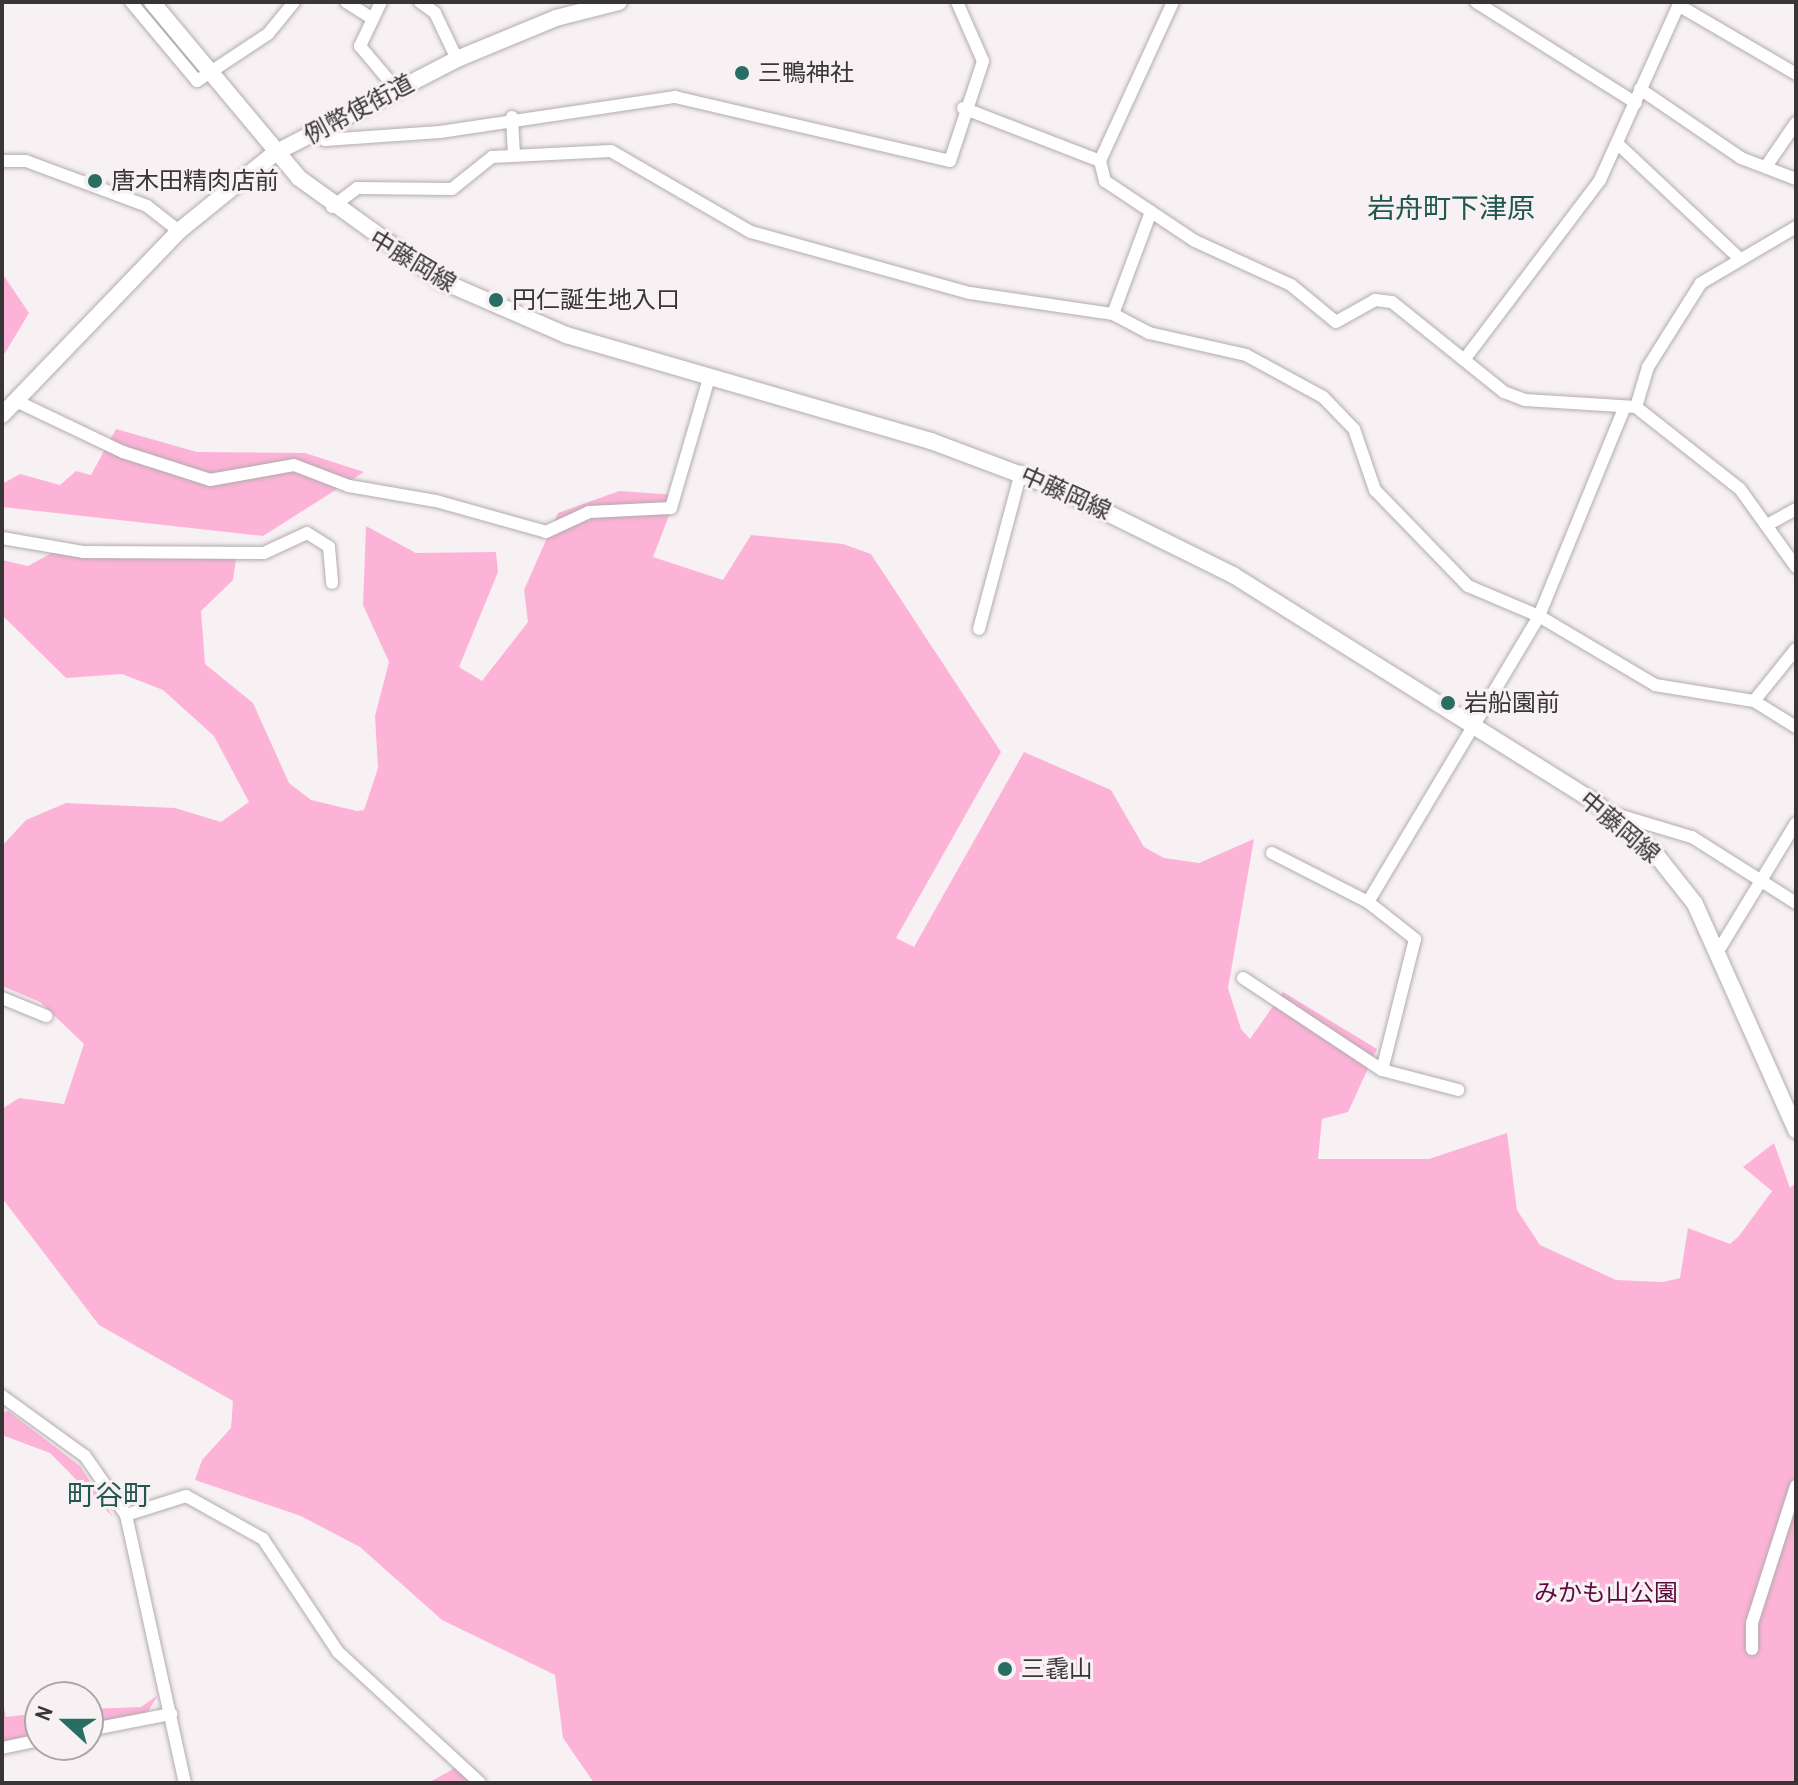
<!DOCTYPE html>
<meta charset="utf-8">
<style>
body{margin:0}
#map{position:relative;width:1798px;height:1785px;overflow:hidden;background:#f8f1f4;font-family:"Archivo Narrow","Noto Sans JP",sans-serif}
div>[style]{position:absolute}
.green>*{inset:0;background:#fdb3d8}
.roads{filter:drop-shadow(0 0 2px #b2acaf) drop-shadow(0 0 2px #b2acaf)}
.minor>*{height:12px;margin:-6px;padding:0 6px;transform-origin:6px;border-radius:6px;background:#fff}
.major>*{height:16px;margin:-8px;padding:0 8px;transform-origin:8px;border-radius:8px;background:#fff}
.dots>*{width:22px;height:22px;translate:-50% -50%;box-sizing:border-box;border:4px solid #f8f1f4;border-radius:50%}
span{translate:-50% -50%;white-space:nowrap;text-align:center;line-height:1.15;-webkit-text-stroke:6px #f8f1f4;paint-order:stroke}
.poi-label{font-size:24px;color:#373536}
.left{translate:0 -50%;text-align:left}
.street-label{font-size:24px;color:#373536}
.park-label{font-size:24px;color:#5d093f}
.quarter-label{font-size:28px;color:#20584f}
.frame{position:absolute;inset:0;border:4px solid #373536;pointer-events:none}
.north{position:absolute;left:24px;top:1681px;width:80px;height:80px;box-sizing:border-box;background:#f8f1f4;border:2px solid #aba6a8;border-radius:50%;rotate:291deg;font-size:22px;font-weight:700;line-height:32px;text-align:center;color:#373536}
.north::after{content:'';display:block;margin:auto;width:28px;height:36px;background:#286e63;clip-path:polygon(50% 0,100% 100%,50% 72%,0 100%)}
</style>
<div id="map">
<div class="green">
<div style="clip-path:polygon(2px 273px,29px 313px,2px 358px)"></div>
<div style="clip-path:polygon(116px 429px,197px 452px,305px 453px,364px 472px,263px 536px,2px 507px,2px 484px,20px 474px,60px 485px,76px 471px,91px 475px)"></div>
<div style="clip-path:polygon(619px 491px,677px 495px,653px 557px,723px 580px,751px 535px,843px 544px,871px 554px,1001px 752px,896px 938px,914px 947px,1024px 752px,1111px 790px,1144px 847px,1164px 858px,1199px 863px,1254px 839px,1228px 988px,1241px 1029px,1250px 1039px,1283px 992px,1377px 1049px,1348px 1112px,1322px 1119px,1318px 1159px,1429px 1159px,1507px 1133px,1517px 1210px,1540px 1245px,1616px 1280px,1663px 1282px,1680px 1278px,1688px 1228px,1730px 1244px,1739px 1236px,1772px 1191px,1743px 1167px,1774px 1143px,1790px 1188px,1796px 1183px,1796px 1783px,594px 1783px,563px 1738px,555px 1675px,442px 1620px,360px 1547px,301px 1516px,195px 1480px,202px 1460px,231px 1428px,233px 1401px,99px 1325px,2px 1198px,2px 1109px,19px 1098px,64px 1104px,84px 1044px,40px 1002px,2px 986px,2px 846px,26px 820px,66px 803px,175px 808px,221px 822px,249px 802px,214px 736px,163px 690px,122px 674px,66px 678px,2px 615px,2px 560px,28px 566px,59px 549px,236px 559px,233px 580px,201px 611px,205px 664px,253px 703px,289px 783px,311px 800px,357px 811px,364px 810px,378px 768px,375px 716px,389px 662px,363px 605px,366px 526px,416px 553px,496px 552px,498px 572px,459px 667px,482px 681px,528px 622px,524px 590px,558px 513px)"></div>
<div style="clip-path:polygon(8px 1411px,80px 1466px,113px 1517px,50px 1453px,2px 1435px,2px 1413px)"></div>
<div style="clip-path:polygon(158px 1695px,147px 1713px,88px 1725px,88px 1709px,141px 1707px)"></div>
<div style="clip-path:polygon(2px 1698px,6px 1717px,40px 1713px,40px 1734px,2px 1742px)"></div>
<div style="clip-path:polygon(455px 1768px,473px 1783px,428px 1783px)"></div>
</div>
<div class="roads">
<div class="minor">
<div style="left:131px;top:2px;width:103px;rotate:50.1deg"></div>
<div style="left:197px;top:81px;width:85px;rotate:-33.5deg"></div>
<div style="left:268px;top:34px;width:41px;rotate:-50.9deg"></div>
<div style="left:346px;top:2px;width:28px;rotate:32deg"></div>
<div style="left:381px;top:2px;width:49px;rotate:115.5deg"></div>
<div style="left:360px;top:46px;width:56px;rotate:50.1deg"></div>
<div style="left:420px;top:2px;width:19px;rotate:36deg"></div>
<div style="left:435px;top:13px;width:51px;rotate:64.4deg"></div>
<div style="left:1173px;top:2px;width:175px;rotate:114.7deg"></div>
<div style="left:1100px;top:161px;width:21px;rotate:76deg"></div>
<div style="left:1105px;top:181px;width:108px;rotate:33.7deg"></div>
<div style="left:1195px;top:241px;width:106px;rotate:24.6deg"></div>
<div style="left:1291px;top:285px;width:58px;rotate:39.4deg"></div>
<div style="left:1336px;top:322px;width:45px;rotate:-29.4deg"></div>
<div style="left:1375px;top:300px;width:17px;rotate:7deg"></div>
<div style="left:1392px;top:302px;width:144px;rotate:38.8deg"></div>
<div style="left:1504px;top:392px;width:22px;rotate:21deg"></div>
<div style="left:1525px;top:400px;width:111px;rotate:3.6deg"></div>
<div style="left:1636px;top:407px;width:42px;rotate:-73.3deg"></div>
<div style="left:1648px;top:367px;width:99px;rotate:-57.8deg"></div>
<div style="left:1701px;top:283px;width:110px;rotate:-30.5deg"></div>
<div style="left:1476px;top:2px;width:189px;rotate:32.3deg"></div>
<div style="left:1678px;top:5px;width:137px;rotate:30.3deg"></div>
<div style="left:1640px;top:89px;width:122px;rotate:34.3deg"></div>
<div style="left:1741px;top:158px;width:59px;rotate:20.9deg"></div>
<div style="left:963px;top:108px;width:147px;rotate:21.1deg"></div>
<div style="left:512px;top:117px;width:37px;rotate:87deg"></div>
<div style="left:311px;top:134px;width:15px;rotate:23deg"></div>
<div style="left:325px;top:140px;width:115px;rotate:-4deg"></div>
<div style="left:440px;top:132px;width:238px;rotate:-8.5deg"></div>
<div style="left:675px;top:97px;width:282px;rotate:13.1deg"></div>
<div style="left:950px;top:161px;width:105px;rotate:-71.7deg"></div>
<div style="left:983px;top:61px;width:64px;rotate:-113.8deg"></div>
<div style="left:1619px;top:145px;width:165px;rotate:43.3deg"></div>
<div style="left:2px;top:161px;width:24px"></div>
<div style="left:26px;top:161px;width:129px;rotate:20.4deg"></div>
<div style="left:147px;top:206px;width:41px;rotate:38deg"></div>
<div style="left:1767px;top:165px;width:51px;rotate:-55.4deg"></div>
<div style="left:332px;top:207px;width:31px;rotate:-37deg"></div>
<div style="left:357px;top:188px;width:95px;rotate:0.6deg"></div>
<div style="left:452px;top:189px;width:51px;rotate:-38.7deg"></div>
<div style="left:492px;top:157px;width:119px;rotate:-2.9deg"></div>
<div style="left:611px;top:151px;width:162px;rotate:30.1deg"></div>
<div style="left:751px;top:232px;width:227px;rotate:15.6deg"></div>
<div style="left:970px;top:293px;width:145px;rotate:8.4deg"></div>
<div style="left:1113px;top:314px;width:41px;rotate:27.8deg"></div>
<div style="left:1149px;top:333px;width:99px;rotate:12.8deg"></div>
<div style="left:1246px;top:355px;width:88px;rotate:28.6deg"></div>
<div style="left:1323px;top:397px;width:45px;rotate:45.9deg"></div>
<div style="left:1354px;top:429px;width:65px;rotate:71deg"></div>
<div style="left:1375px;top:490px;width:134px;rotate:45.9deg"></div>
<div style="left:1468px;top:586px;width:77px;rotate:22.9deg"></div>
<div style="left:1539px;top:616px;width:135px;rotate:30.7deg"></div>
<div style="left:1655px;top:685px;width:100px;rotate:9.2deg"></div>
<div style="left:1754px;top:701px;width:49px;rotate:31.8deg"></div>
<div style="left:1113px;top:314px;width:109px;rotate:-69.6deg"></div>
<div style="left:1464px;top:360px;width:226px;rotate:-52.9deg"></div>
<div style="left:1600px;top:180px;width:195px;rotate:-65.8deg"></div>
<div style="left:14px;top:400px;width:121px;rotate:25.5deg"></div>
<div style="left:123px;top:452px;width:91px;rotate:17.8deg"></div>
<div style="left:210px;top:480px;width:85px;rotate:-10.1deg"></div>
<div style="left:294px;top:465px;width:59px;rotate:20.9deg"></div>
<div style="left:349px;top:486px;width:88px;rotate:9.8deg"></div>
<div style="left:436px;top:501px;width:114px;rotate:15.7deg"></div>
<div style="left:546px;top:532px;width:47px;rotate:-24.9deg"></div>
<div style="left:589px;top:512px;width:82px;rotate:-2.8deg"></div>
<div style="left:671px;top:508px;width:135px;rotate:-73.7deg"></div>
<div style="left:1636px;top:407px;width:132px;rotate:38.3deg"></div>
<div style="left:1740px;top:489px;width:96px;rotate:54.3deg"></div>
<div style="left:1769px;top:524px;width:31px;rotate:-29deg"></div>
<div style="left:2px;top:538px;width:82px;rotate:9.8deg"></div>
<div style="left:83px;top:552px;width:181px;rotate:0.3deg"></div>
<div style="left:264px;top:553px;width:47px;rotate:-24.9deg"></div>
<div style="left:307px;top:533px;width:26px;rotate:32deg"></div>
<div style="left:329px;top:547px;width:36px;rotate:85deg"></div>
<div style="left:979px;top:629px;width:163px;rotate:-75deg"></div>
<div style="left:1754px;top:701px;width:67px;rotate:-51.1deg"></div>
<div style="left:1608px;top:812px;width:88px;rotate:16.6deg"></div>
<div style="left:1692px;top:837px;width:123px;rotate:32.4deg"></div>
<div style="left:1272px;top:853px;width:108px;rotate:27deg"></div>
<div style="left:1368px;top:902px;width:60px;rotate:38.2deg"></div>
<div style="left:1415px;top:939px;width:135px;rotate:104.1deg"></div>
<div style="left:1368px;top:902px;width:333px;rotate:-59.1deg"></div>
<div style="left:1539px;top:616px;width:222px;rotate:-67.7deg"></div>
<div style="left:1720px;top:948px;width:146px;rotate:-58.7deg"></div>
<div style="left:1243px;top:978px;width:167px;rotate:33.5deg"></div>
<div style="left:1382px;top:1070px;width:79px;rotate:14.7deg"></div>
<div style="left:2px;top:998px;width:48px;rotate:22.2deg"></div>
<div style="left:2px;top:1396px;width:102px;rotate:35.9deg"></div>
<div style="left:85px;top:1456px;width:72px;rotate:55.2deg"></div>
<div style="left:126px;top:1515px;width:274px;rotate:77.6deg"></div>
<div style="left:126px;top:1515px;width:63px;rotate:-17.6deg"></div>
<div style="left:186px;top:1496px;width:88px;rotate:29.2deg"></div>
<div style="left:263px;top:1539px;width:136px;rotate:56.4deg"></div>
<div style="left:338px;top:1652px;width:193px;rotate:42.7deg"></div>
<div style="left:1752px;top:1649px;width:26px;rotate:-90deg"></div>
<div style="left:1752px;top:1623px;width:144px;rotate:-72.2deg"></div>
<div style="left:88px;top:1730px;width:85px;rotate:-10.9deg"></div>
<div style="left:2px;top:1748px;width:39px;rotate:-12deg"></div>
</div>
<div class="major">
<div style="left:152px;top:2px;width:229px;rotate:50.1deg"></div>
<div style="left:299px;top:178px;width:176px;rotate:35.8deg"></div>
<div style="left:442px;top:281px;width:135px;rotate:23.5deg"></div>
<div style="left:566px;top:335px;width:380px;rotate:16.2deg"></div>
<div style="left:931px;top:441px;width:137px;rotate:20.6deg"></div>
<div style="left:1059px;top:489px;width:194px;rotate:26.3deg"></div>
<div style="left:1233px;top:575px;width:427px;rotate:32.1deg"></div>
<div style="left:1595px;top:802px;width:77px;rotate:40.3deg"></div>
<div style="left:1654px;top:852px;width:66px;rotate:51.7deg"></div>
<div style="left:1695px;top:904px;width:248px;rotate:65.9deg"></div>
<div style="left:2px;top:415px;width:255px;rotate:-46.1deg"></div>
<div style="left:179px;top:231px;width:124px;rotate:-39.1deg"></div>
<div style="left:275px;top:153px;width:205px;rotate:-27.3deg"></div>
<div style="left:457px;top:59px;width:107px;rotate:-22.5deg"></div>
<div style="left:556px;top:18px;width:65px;rotate:-14.3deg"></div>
</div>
</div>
<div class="dots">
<div style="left:742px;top:73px;background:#286e63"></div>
<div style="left:95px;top:181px;background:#286e63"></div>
<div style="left:496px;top:300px;background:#286e63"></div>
<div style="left:1448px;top:703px;background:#286e63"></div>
<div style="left:1005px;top:1669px;background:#286e63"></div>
</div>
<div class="poi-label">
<span class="left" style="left:758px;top:73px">三鴨神社</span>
<span class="left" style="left:111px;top:181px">唐木田精肉店前</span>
<span class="left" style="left:512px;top:300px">円仁誕生地入口</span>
<span class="left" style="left:1464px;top:703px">岩船園前</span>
<span class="left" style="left:1021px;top:1669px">三毳山</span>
</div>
<div class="street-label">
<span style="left:359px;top:109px;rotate:-28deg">例幣使街道</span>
<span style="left:413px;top:261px;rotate:31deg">中藤岡線</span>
<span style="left:1066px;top:493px;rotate:24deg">中藤岡線</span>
<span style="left:1620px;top:827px;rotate:40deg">中藤岡線</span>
</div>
<div class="park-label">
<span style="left:1606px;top:1593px">みかも山公園</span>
</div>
<div class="quarter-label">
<span style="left:1451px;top:208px">岩舟町下津原</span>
<span style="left:109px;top:1495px">町谷町</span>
</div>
<div class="frame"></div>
<div class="north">N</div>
</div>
